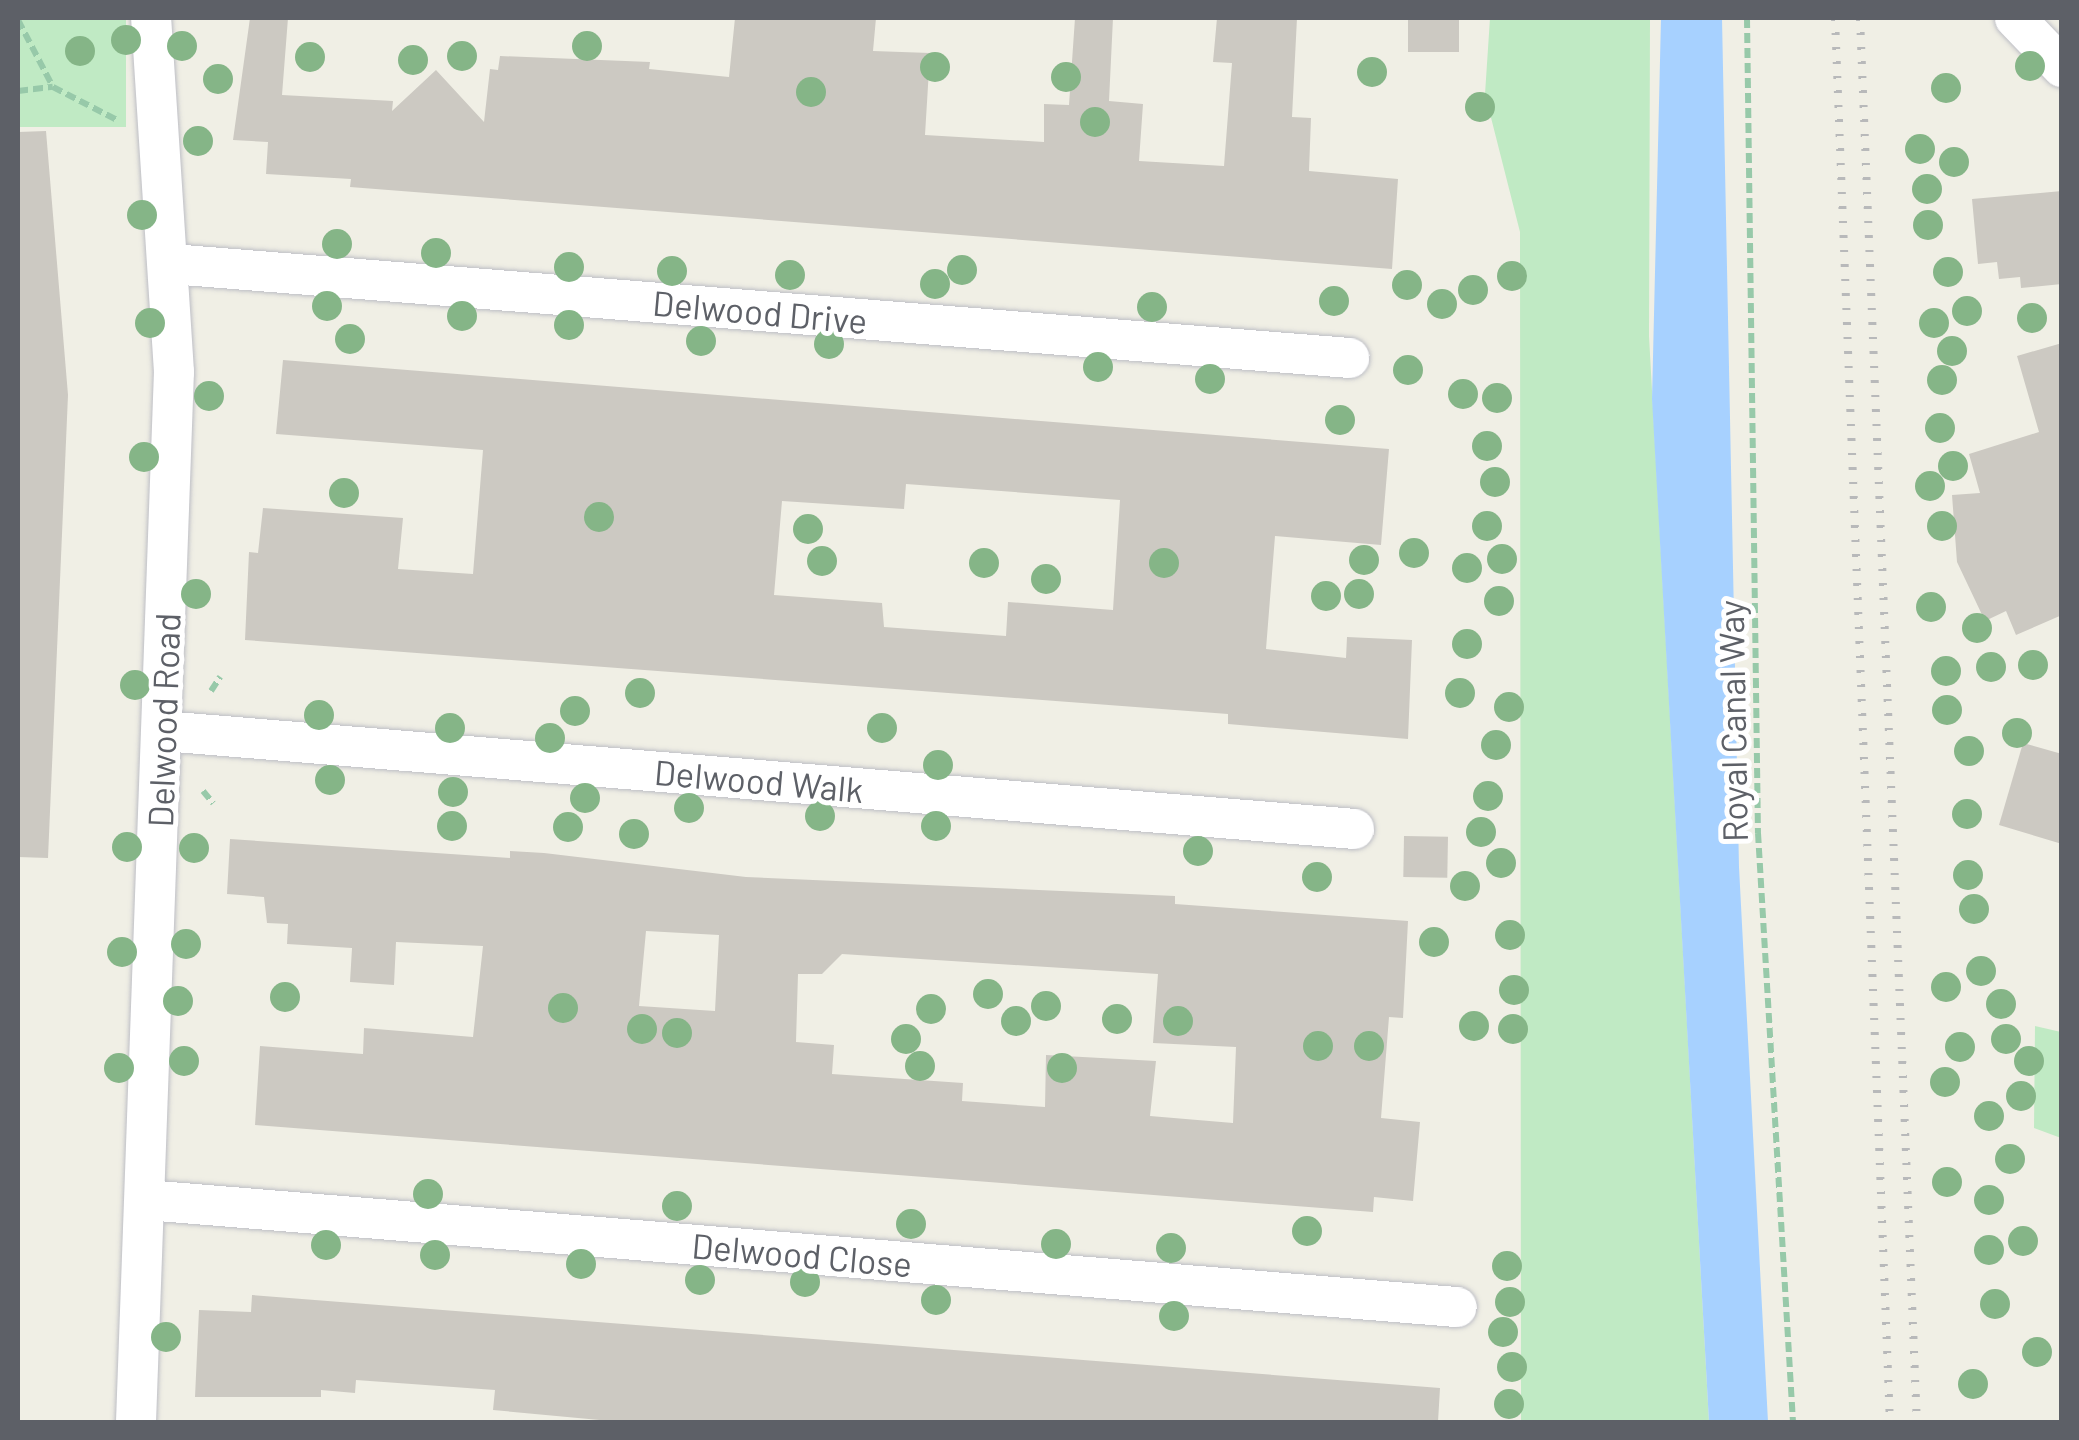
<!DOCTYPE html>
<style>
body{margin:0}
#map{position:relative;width:2079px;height:1440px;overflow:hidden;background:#f0efe5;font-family:Barlow,sans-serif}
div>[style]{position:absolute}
.green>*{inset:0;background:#c0eac4;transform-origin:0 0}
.water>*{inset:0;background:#a7d1ff}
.building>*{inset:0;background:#ccc9c2;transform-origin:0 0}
.path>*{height:6px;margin-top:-3px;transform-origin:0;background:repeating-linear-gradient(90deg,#97c9a9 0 10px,transparent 0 15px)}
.roads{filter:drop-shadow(0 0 2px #bdbec5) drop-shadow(0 0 2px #bdbec5)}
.minor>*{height:40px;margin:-20px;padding:0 20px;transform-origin:20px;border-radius:20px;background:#fff}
.rail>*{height:8px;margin-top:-4px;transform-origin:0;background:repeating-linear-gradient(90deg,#b8b9ba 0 2.5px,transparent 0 14.5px)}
.trees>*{width:30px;height:30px;margin:-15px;border-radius:50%;background:#85b587}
span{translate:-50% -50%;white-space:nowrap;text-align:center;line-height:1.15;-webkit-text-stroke:10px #fff;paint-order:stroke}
.street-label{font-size:35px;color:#5d6067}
.frame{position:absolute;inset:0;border:20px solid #5d6067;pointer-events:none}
</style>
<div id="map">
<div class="green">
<div style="left:18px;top:18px;width:108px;height:109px"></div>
<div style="clip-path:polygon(1490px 18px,1650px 18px,1649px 336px,1709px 1422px,1521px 1422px,1520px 232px,1485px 94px)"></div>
<div style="clip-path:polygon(2035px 1026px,2061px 1032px,2061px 1138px,2034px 1128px)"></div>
</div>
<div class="water">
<div style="clip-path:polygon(1661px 18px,1722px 18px,1739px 867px,1768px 1422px,1709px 1422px,1652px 399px)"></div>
</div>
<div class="building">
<div style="clip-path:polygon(250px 18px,288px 18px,282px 95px,393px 101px,392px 111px,436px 70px,484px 122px,490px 69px,498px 70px,500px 56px,650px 62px,649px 69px,729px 77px,735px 18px,876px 18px,873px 51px,930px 53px,925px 135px,1044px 142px,1044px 104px,1069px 105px,1075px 18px,1113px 18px,1109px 101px,1143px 104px,1139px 161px,1224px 166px,1232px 63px,1213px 62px,1217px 18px,1297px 18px,1292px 117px,1311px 118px,1309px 171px,1398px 179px,1392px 269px,350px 187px,351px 179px,266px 174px,268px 142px,233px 140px)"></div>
<div style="left:1408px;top:18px;width:51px;height:34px"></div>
<div style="clip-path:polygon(46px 131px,68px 395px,48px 858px,18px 857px,18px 132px)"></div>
<div style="clip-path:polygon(2062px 191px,2062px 284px,2021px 288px,2020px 277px,1999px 279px,1997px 262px,1978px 264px,1972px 199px)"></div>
<div style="clip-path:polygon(2062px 343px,2062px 615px,2016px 635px,2006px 611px,1985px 621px,1957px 562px,1952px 495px,1980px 493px,1969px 454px,2039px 432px,2017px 356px)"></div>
<div style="clip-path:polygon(evenodd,283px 360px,1389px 449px,1381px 545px,1275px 536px,1266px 649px,1346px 658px,1347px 637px,1412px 640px,1408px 739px,1228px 724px,1228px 714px,245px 640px,249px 552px,258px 553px,263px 508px,403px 518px,398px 569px,473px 574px,483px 450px,276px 434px,283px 360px,906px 484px,1120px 500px,1113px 610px,1008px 602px,1006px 636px,884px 627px,882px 603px,774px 595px,782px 501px,904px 509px,906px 484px)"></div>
<div style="clip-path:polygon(2023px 743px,2062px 754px,2062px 844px,1999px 825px)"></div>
<div style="left:1404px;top:836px;width:44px;height:41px;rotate:1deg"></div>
<div style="clip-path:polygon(evenodd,230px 839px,510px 858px,510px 851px,544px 853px,746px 877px,1175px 896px,1175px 904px,1408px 921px,1403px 1018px,1389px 1017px,1381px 1118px,1420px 1122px,1413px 1201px,1374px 1197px,1373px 1212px,255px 1125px,260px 1046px,363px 1054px,364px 1028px,473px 1037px,483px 946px,396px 942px,394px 985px,350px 982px,352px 948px,287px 944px,288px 924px,267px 923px,264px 897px,227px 894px,230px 839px,646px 931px,719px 935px,715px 1011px,639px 1006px,646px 931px,230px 839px,842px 954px,1158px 974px,1153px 1043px,1236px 1047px,1233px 1123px,1150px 1116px,1156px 1061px,1046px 1055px,1045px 1107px,962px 1101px,963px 1083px,832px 1074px,834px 1045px,796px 1042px,798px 974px,822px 974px,842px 954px)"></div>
<div style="clip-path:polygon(252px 1295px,1440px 1388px,1438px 1422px,621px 1422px,493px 1410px,495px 1390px,356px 1380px,355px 1393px,321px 1390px,321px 1397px,195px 1397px,199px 1310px,251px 1312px)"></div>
</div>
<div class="path">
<div style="left:1747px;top:18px;width:815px;rotate:89.23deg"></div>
<div style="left:1758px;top:833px;width:590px;rotate:86.6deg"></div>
<div style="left:18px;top:20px;width:76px;rotate:62.4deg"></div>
<div style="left:53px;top:87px;width:72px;rotate:27.3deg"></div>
<div style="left:18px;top:91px;width:35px;rotate:-7deg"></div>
<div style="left:211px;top:691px;width:17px;rotate:-57deg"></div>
<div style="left:203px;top:791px;width:16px;rotate:50deg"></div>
</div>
<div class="roads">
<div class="minor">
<div style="left:2015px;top:18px;width:68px;rotate:46.2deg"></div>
<div style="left:171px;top:264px;width:1182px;rotate:4.56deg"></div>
<div style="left:163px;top:731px;width:1195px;rotate:4.7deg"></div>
<div style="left:146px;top:1200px;width:1315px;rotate:4.67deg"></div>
<div style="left:136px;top:1422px;width:1051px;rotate:-87.93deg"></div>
<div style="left:174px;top:372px;width:355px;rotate:-93.7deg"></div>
</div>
</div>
<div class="rail">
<div style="left:1835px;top:18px;width:1405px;rotate:87.76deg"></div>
<div style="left:1860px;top:18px;width:1405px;rotate:87.68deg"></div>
</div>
<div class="trees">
<div style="left:126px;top:40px"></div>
<div style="left:182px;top:46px"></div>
<div style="left:587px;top:46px"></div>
<div style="left:80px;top:51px"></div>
<div style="left:462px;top:56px"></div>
<div style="left:310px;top:57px"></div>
<div style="left:413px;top:60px"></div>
<div style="left:2030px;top:66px"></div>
<div style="left:935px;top:67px"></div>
<div style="left:1372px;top:72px"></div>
<div style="left:1066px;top:77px"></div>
<div style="left:218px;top:79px"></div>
<div style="left:1946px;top:88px"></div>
<div style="left:811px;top:92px"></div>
<div style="left:1480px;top:107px"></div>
<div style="left:1095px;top:122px"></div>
<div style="left:198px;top:141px"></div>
<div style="left:1920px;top:149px"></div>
<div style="left:1954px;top:162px"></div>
<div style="left:1927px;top:189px"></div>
<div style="left:142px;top:215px"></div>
<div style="left:1928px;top:225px"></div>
<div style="left:337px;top:244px"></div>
<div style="left:436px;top:253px"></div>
<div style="left:569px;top:267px"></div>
<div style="left:962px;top:270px"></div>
<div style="left:672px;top:271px"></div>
<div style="left:1948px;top:272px"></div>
<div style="left:790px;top:275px"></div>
<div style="left:1512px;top:276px"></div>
<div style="left:935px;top:284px"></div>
<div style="left:1407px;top:285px"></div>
<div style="left:1473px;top:290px"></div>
<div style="left:1334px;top:301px"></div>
<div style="left:1442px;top:304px"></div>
<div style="left:327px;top:306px"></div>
<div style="left:1152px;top:307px"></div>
<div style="left:1967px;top:311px"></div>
<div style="left:462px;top:316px"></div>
<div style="left:2032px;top:318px"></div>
<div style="left:150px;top:323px"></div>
<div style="left:1934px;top:323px"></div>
<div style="left:569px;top:325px"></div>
<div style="left:350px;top:339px"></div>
<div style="left:701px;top:341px"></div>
<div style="left:829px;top:344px"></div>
<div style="left:1952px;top:351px"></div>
<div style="left:1098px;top:367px"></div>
<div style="left:1408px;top:370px"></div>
<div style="left:1210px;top:379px"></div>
<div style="left:1942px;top:380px"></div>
<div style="left:1463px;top:394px"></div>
<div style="left:209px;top:396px"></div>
<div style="left:1497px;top:398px"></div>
<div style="left:1340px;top:420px"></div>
<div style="left:1940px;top:428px"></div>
<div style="left:1487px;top:446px"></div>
<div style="left:144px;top:457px"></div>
<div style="left:1953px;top:466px"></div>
<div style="left:1495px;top:482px"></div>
<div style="left:1930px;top:486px"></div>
<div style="left:344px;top:493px"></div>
<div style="left:599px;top:517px"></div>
<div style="left:1487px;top:526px"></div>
<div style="left:1942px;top:526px"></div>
<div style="left:808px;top:529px"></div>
<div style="left:1414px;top:553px"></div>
<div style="left:1502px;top:559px"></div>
<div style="left:1364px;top:560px"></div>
<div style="left:822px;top:561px"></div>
<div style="left:984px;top:563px"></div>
<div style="left:1164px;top:563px"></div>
<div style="left:1467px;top:568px"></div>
<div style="left:1046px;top:579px"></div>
<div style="left:196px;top:594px"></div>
<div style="left:1359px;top:594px"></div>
<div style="left:1326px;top:596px"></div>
<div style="left:1499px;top:601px"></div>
<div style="left:1931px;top:607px"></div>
<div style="left:1977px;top:628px"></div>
<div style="left:1467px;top:644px"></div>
<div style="left:2033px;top:665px"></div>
<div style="left:1991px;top:667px"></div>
<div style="left:1946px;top:671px"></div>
<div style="left:135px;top:685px"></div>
<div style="left:640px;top:693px"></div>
<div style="left:1460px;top:693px"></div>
<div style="left:1509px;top:707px"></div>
<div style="left:1947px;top:710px"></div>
<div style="left:575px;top:711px"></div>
<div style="left:319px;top:715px"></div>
<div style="left:450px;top:728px"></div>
<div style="left:882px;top:728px"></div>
<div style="left:2017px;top:733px"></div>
<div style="left:550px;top:738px"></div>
<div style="left:1496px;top:745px"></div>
<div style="left:1969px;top:751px"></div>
<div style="left:938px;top:765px"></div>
<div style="left:330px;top:780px"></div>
<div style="left:453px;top:792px"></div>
<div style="left:1488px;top:796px"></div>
<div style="left:585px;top:798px"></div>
<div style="left:689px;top:808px"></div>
<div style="left:1967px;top:814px"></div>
<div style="left:820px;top:816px"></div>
<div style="left:452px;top:826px"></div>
<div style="left:936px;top:826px"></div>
<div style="left:568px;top:827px"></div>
<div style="left:1481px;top:832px"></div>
<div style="left:634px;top:834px"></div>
<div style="left:127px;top:847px"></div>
<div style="left:194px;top:848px"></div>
<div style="left:1198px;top:851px"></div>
<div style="left:1501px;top:863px"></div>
<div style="left:1968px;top:875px"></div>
<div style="left:1317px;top:877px"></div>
<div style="left:1465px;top:886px"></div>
<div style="left:1974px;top:909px"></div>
<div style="left:1510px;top:935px"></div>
<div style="left:1434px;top:942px"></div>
<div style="left:186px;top:944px"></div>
<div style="left:122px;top:952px"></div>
<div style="left:1981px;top:971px"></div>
<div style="left:1946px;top:987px"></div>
<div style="left:1514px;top:990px"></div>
<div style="left:988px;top:994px"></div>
<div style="left:285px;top:997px"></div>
<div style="left:178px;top:1001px"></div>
<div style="left:2001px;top:1004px"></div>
<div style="left:1046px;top:1006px"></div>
<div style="left:563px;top:1008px"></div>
<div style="left:931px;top:1009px"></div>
<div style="left:1117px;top:1019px"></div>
<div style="left:1016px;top:1021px"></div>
<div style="left:1178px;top:1021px"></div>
<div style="left:1474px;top:1026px"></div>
<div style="left:642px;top:1029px"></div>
<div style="left:1513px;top:1029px"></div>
<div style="left:677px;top:1033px"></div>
<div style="left:906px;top:1039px"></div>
<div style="left:2006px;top:1039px"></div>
<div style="left:1318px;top:1046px"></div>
<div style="left:1369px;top:1046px"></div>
<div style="left:1960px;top:1047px"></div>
<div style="left:184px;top:1061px"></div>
<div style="left:2029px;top:1061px"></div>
<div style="left:920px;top:1066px"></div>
<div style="left:119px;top:1068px"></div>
<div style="left:1062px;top:1068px"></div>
<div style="left:1945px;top:1082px"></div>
<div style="left:2021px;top:1096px"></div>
<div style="left:1989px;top:1116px"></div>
<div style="left:2010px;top:1159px"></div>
<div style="left:1947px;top:1182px"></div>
<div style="left:428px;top:1194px"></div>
<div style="left:1989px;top:1200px"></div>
<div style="left:677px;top:1206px"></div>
<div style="left:911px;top:1224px"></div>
<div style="left:1307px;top:1231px"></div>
<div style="left:2023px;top:1241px"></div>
<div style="left:1056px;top:1244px"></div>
<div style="left:326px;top:1245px"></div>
<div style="left:1171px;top:1248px"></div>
<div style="left:1989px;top:1250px"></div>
<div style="left:435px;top:1255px"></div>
<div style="left:581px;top:1264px"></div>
<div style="left:1507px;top:1266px"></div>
<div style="left:700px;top:1280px"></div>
<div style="left:805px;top:1282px"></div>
<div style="left:936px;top:1300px"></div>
<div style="left:1510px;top:1302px"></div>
<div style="left:1995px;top:1304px"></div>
<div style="left:1174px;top:1316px"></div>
<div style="left:1503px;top:1332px"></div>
<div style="left:166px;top:1337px"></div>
<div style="left:2037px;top:1352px"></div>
<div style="left:1512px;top:1367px"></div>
<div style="left:1973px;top:1384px"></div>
<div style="left:1509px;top:1404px"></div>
</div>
<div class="street-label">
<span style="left:760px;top:311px;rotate:5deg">Delwood Drive</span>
<span style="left:163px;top:720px;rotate:-88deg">Delwood Road</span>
<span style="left:1732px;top:721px;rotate:-91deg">Royal Canal Way</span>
<span style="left:759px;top:780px;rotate:5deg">Delwood Walk</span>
<span style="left:802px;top:1254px;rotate:5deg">Delwood Close</span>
</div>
<div class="frame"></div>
</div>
